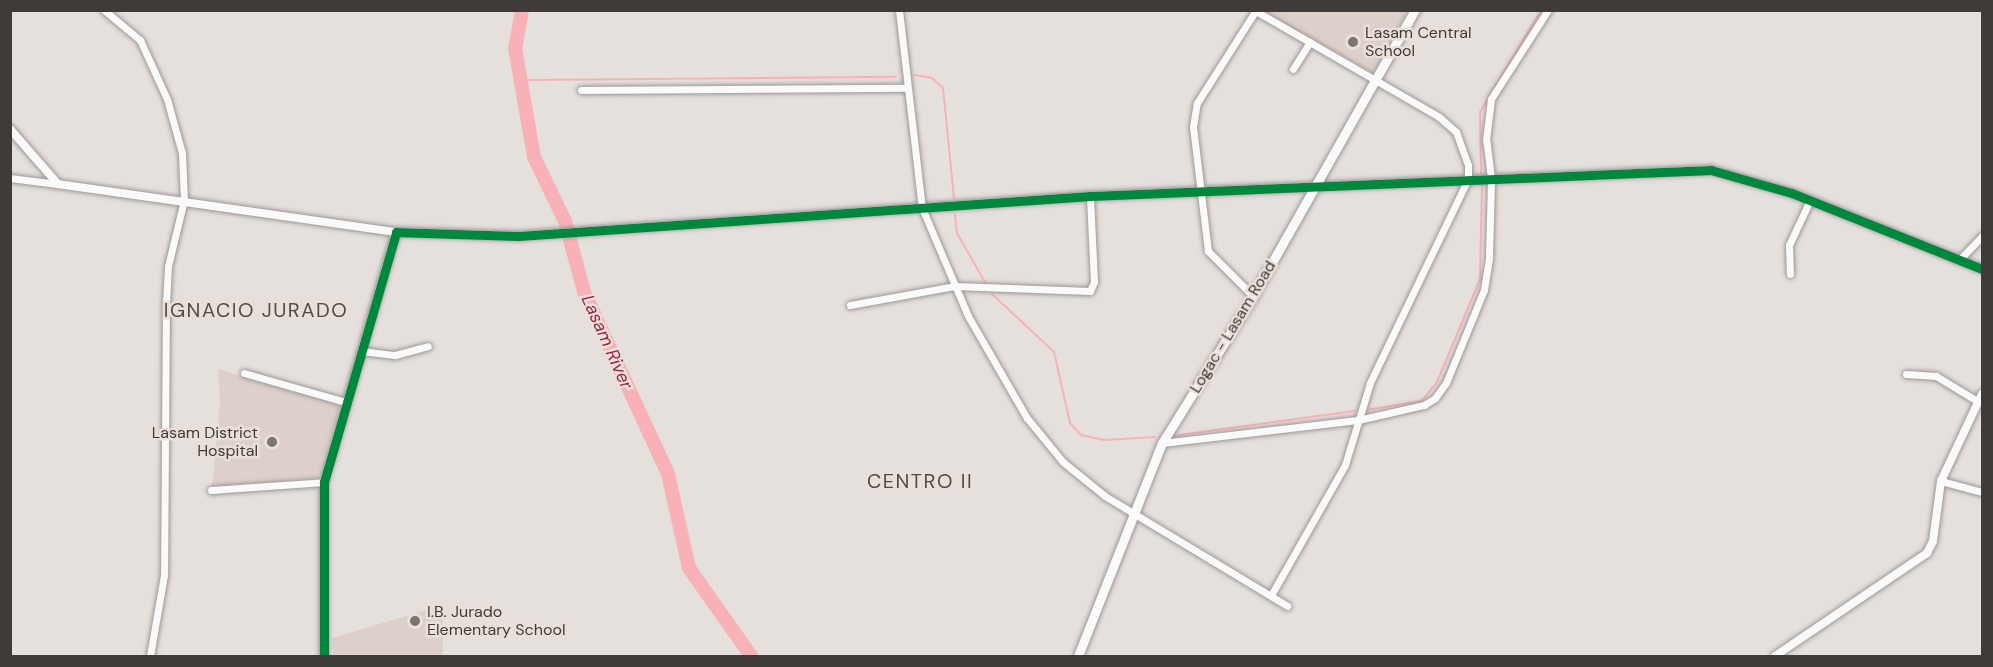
<!DOCTYPE html>
<style>
body{margin:0}
#map{position:relative;width:1993px;height:667px;overflow:hidden;background:#e6e0dd;font-family:"DM Sans",sans-serif}
div>[style]{position:absolute}
.built>*{inset:0;background:#ddd0ca}
.stream>*{height:2px;margin:-1px;padding:0 1px;transform-origin:1px;border-radius:1px;background:#f8b1b7}
.river>*{height:14px;margin:-7px;padding:0 7px;transform-origin:7px;border-radius:7px;background:#f8b1b7}
.roads{filter:drop-shadow(0 0 2px #9c9896) drop-shadow(0 0 2px #9c9896)}
.minor>*{height:7px;margin:-3.5px;padding:0 3.5px;transform-origin:3.5px;border-radius:3.5px;background:#fbfafa}
.tertiary>*{height:8px;margin:-4px;padding:0 4px;transform-origin:4px;border-radius:4px;background:#fbfafa}
.secondary>*{height:9px;margin:-4.5px;padding:0 4.5px;transform-origin:4.5px;border-radius:4.5px;background:#fbfafa}
.cycleway>*{height:9px;margin:-4.5px;padding:0 4.5px;transform-origin:4.5px;border-radius:4.5px;background:#00873e}
.dots>*{width:16px;height:16px;translate:-50% -50%;box-sizing:border-box;border:3px solid #eadfd9;border-radius:50%}
span{translate:-50% -50%;white-space:nowrap;text-align:center;line-height:1.15;-webkit-text-stroke:5px #eadfd9;paint-order:stroke}
.poi-label{font-size:16px;color:#403b39}
.left{translate:0 -50%;text-align:left}
.right{translate:-100% -50%;text-align:right}
.street-label{font-size:16px;color:#403b39}
.water-label{font-size:18px;color:#96273e;font-style:italic}
.quarter-label{font-size:20px;color:#544b46;letter-spacing:1.5px}
.frame{position:absolute;inset:0;border:12px solid #403b39;pointer-events:none}
</style>
<div id="map">
<div class="built">
<div style="clip-path:polygon(1258px 10px,1407px 11px,1373px 73px)"></div>
<div style="clip-path:polygon(218px 369px,340px 405px,317px 478px,212px 487px,220px 402px)"></div>
<div style="clip-path:polygon(443px 605px,443px 656px,333px 656px,332px 638px)"></div>
</div>
<div class="stream">
<div style="left:914px;top:75px;width:18px;rotate:9deg"></div>
<div style="left:932px;top:78px;width:15px;rotate:42deg"></div>
<div style="left:943px;top:88px;width:111px;rotate:84.3deg"></div>
<div style="left:524px;top:80px;width:372px;rotate:-0.5deg"></div>
<div style="left:1481px;top:173px;width:61px;rotate:-90.9deg"></div>
<div style="left:1480px;top:112px;width:119px;rotate:-59.1deg"></div>
<div style="left:955px;top:215px;width:18px;rotate:84deg"></div>
<div style="left:957px;top:233px;width:56px;rotate:60.3deg"></div>
<div style="left:992px;top:294px;width:85px;rotate:43.1deg"></div>
<div style="left:1054px;top:352px;width:73px;rotate:77.3deg"></div>
<div style="left:1070px;top:423px;width:16px;rotate:47deg"></div>
<div style="left:1081px;top:435px;width:24px;rotate:12deg"></div>
<div style="left:1104px;top:440px;width:51px;rotate:-3.4deg"></div>
<div style="left:1366px;top:410px;width:57px;rotate:-9.1deg"></div>
<div style="left:1422px;top:401px;width:24px;rotate:-52deg"></div>
<div style="left:1437px;top:382px;width:112px;rotate:-67.3deg"></div>
<div style="left:1480px;top:279px;width:96px;rotate:-88.8deg"></div>
<div style="left:1172px;top:436px;width:184px;rotate:-7.8deg"></div>
</div>
<div class="river">
<div style="left:522px;top:10px;width:39px;rotate:100deg"></div>
<div style="left:515px;top:48px;width:111px;rotate:80.1deg"></div>
<div style="left:534px;top:157px;width:71px;rotate:64.2deg"></div>
<div style="left:565px;top:221px;width:73px;rotate:75deg"></div>
<div style="left:584px;top:292px;width:200px;rotate:65.2deg"></div>
<div style="left:668px;top:474px;width:96px;rotate:77.4deg"></div>
<div style="left:689px;top:568px;width:108px;rotate:54.8deg"></div>
</div>
<div class="roads">
<div class="minor">
<div style="left:104px;top:10px;width:47px;rotate:39.8deg"></div>
<div style="left:140px;top:40px;width:65px;rotate:65.4deg"></div>
<div style="left:167px;top:99px;width:56px;rotate:74.5deg"></div>
<div style="left:182px;top:153px;width:47px;rotate:87.6deg"></div>
<div style="left:184px;top:200px;width:68px;rotate:103.6deg"></div>
<div style="left:168px;top:266px;width:34px;rotate:93deg"></div>
<div style="left:166px;top:300px;width:275px;rotate:90.4deg"></div>
<div style="left:164px;top:575px;width:82px;rotate:99.8deg"></div>
<div style="left:899px;top:10px;width:199px;rotate:83.4deg"></div>
<div style="left:922px;top:208px;width:117px;rotate:66.9deg"></div>
<div style="left:968px;top:316px;width:118px;rotate:60deg"></div>
<div style="left:1027px;top:418px;width:57px;rotate:50.7deg"></div>
<div style="left:1063px;top:462px;width:54px;rotate:39deg"></div>
<div style="left:1105px;top:496px;width:213px;rotate:31.1deg"></div>
<div style="left:1254px;top:10px;width:214px;rotate:30deg"></div>
<div style="left:1439px;top:117px;width:23px;rotate:41deg"></div>
<div style="left:1456px;top:132px;width:35px;rotate:70deg"></div>
<div style="left:1468px;top:165px;width:14px;rotate:90deg"></div>
<div style="left:1468px;top:179px;width:226px;rotate:115.7deg"></div>
<div style="left:1370px;top:383px;width:86px;rotate:107deg"></div>
<div style="left:1345px;top:465px;width:150px;rotate:119.6deg"></div>
<div style="left:1293px;top:69px;width:32px;rotate:-58deg"></div>
<div style="left:581px;top:90px;width:325px;rotate:-0.4deg"></div>
<div style="left:10px;top:178px;width:48px;rotate:7.1deg"></div>
<div style="left:1960px;top:259px;width:32px;rotate:-46deg"></div>
<div style="left:1790px;top:274px;width:29px;rotate:-92deg"></div>
<div style="left:1789px;top:245px;width:50px;rotate:-65deg"></div>
<div style="left:1253px;top:296px;width:64px;rotate:-135deg"></div>
<div style="left:1208px;top:251px;width:125px;rotate:-96.9deg"></div>
<div style="left:1193px;top:127px;width:24px;rotate:-81deg"></div>
<div style="left:1197px;top:103px;width:110px;rotate:-57.6deg"></div>
<div style="left:850px;top:305px;width:107px;rotate:-10.3deg"></div>
<div style="left:955px;top:286px;width:135px;rotate:2.1deg"></div>
<div style="left:1090px;top:291px;width:10px;rotate:-66deg"></div>
<div style="left:1094px;top:282px;width:86px;rotate:-92.7deg"></div>
<div style="left:361px;top:351px;width:34px;rotate:7deg"></div>
<div style="left:395px;top:355px;width:34px;rotate:-15deg"></div>
<div style="left:244px;top:373px;width:106px;rotate:15.9deg"></div>
<div style="left:1906px;top:374px;width:30px;rotate:4deg"></div>
<div style="left:1936px;top:376px;width:50px;rotate:31.2deg"></div>
<div style="left:1162px;top:443px;width:197px;rotate:-6.7deg"></div>
<div style="left:1358px;top:420px;width:68px;rotate:-12.8deg"></div>
<div style="left:1424px;top:405px;width:13px;rotate:-32deg"></div>
<div style="left:1435px;top:398px;width:19px;rotate:-54deg"></div>
<div style="left:1446px;top:383px;width:100px;rotate:-67.8deg"></div>
<div style="left:1484px;top:290px;width:33px;rotate:-81deg"></div>
<div style="left:1489px;top:257px;width:79px;rotate:-88.5deg"></div>
<div style="left:1491px;top:178px;width:38px;rotate:-97deg"></div>
<div style="left:1486px;top:140px;width:41px;rotate:-83deg"></div>
<div style="left:1491px;top:99px;width:106px;rotate:-57.4deg"></div>
<div style="left:1941px;top:481px;width:42px;rotate:15deg"></div>
<div style="left:211px;top:490px;width:113px;rotate:-4deg"></div>
</div>
<div class="tertiary">
<div style="left:10px;top:129px;width:73px;rotate:48.9deg"></div>
<div style="left:58px;top:184px;width:341px;rotate:8.1deg"></div>
<div style="left:324px;top:656px;width:174px;rotate:-90deg"></div>
<div style="left:324px;top:482px;width:260px;rotate:-73.9deg"></div>
<div style="left:396px;top:232px;width:122px;rotate:1.9deg"></div>
<div style="left:518px;top:236px;width:573px;rotate:-4deg"></div>
<div style="left:1090px;top:196px;width:622px;rotate:-2.4deg"></div>
<div style="left:1711px;top:170px;width:84px;rotate:15.9deg"></div>
<div style="left:1792px;top:193px;width:205px;rotate:21.8deg"></div>
<div style="left:1775px;top:656px;width:184px;rotate:-34.1deg"></div>
<div style="left:1927px;top:553px;width:13px;rotate:-63deg"></div>
<div style="left:1933px;top:541px;width:61px;rotate:-82.4deg"></div>
<div style="left:1941px;top:481px;width:96px;rotate:-64.8deg"></div>
</div>
<div class="secondary">
<div style="left:1078px;top:656px;width:229px;rotate:-68.5deg"></div>
<div style="left:1162px;top:443px;width:173px;rotate:-58.2deg"></div>
<div style="left:1253px;top:296px;width:329px;rotate:-60.5deg"></div>
</div>
</div>
<div class="cycleway">
<div style="left:324px;top:656px;width:174px;rotate:-90deg"></div>
<div style="left:324px;top:482px;width:260px;rotate:-73.9deg"></div>
<div style="left:396px;top:232px;width:122px;rotate:1.9deg"></div>
<div style="left:518px;top:236px;width:573px;rotate:-4deg"></div>
<div style="left:1090px;top:196px;width:622px;rotate:-2.4deg"></div>
<div style="left:1711px;top:170px;width:84px;rotate:15.9deg"></div>
<div style="left:1792px;top:193px;width:205px;rotate:21.8deg"></div>
</div>
<div class="dots">
<div style="left:1353px;top:42px;background:#7a7572"></div>
<div style="left:272px;top:442px;background:#7a7572"></div>
<div style="left:415px;top:621px;background:#7a7572"></div>
</div>
<div class="poi-label">
<span class="left" style="left:1365px;top:42px">Lasam Central<br>School</span>
<span class="right" style="left:258px;top:442px">Lasam District<br>Hospital</span>
<span class="left" style="left:427px;top:621px">I.B. Jurado<br>Elementary School</span>
</div>
<div class="street-label">
<span style="left:1233px;top:327px;rotate:-59deg">Logac - Lasam Road</span>
</div>
<div class="water-label">
<span style="left:607px;top:342px;rotate:66deg">Lasam River</span>
</div>
<div class="quarter-label">
<span style="left:256px;top:310px">IGNACIO JURADO</span>
<span style="left:920px;top:481px">CENTRO II</span>
</div>
<div class="frame"></div>
</div>
